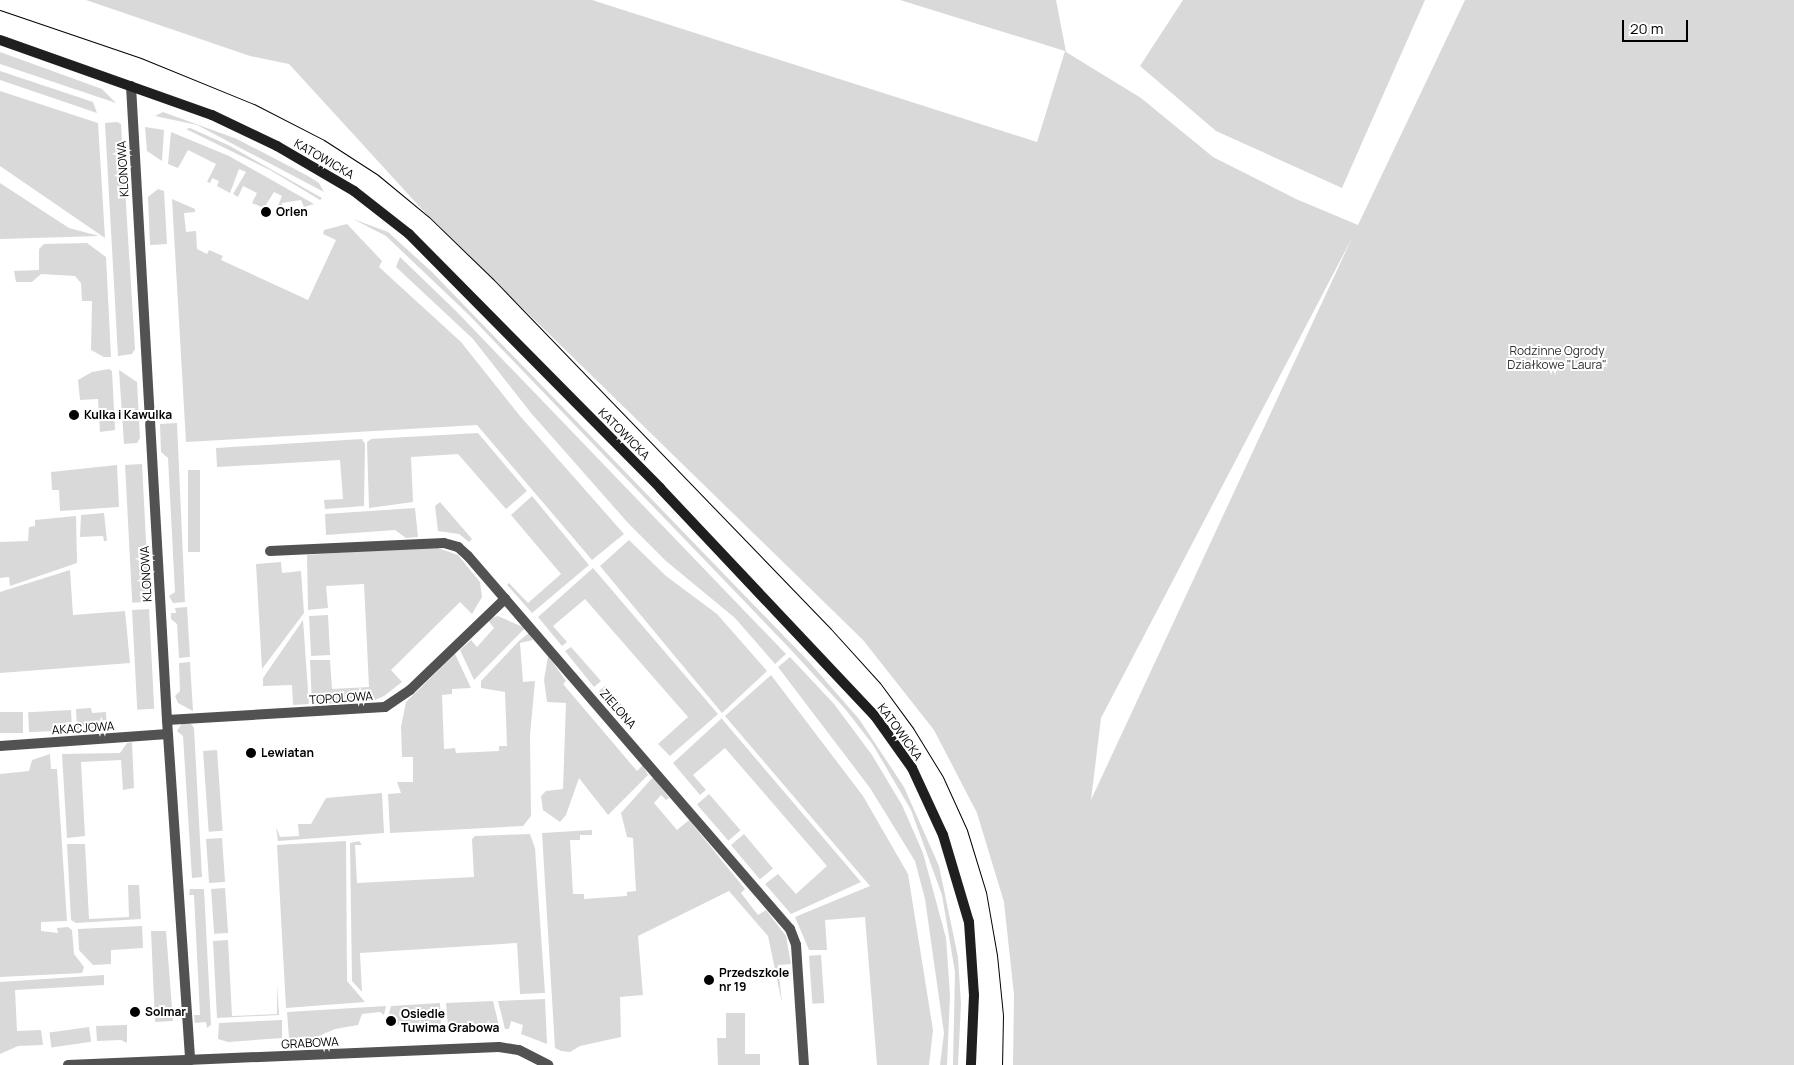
<!DOCTYPE html>
<meta charset="utf-8">
<style>
body{margin:0}
#map{position:relative;width:1794px;height:1065px;overflow:hidden;background:#fff;font-family:Manrope,sans-serif}
div>[style]{position:absolute}
.green>*{inset:0;background:#d9d9d9;transform-origin:0 0}
.minor>*{height:10px;margin:-5px;padding:0 5px;transform-origin:5px;border-radius:5px;background:#525252}
.secondary>*{height:10px;margin:-5px;padding:0 5px;transform-origin:5px;border-radius:5px;background:#1f1f1f}
.tram>*{height:1px;margin:-0.5px;padding:0 0.5px;transform-origin:0.5px;border-radius:0.5px;background:#000}
.dots>*{width:14px;height:14px;translate:-50% -50%;box-sizing:border-box;border:2px solid #fff;border-radius:50%}
span{translate:-50% -50%;white-space:nowrap;text-align:center;line-height:1.15;-webkit-text-stroke:4px #fff;paint-order:stroke}
.street-label{font-size:12px;color:#000}
.poi-label{font-size:12px;color:#000;font-weight:700}
.left{translate:0 -50%;text-align:left}
.park-label{font-size:12px;color:#303030}
.scale{position:absolute;left:1622px;top:20px;width:66px;height:22px;box-sizing:border-box;border:2px solid #000;border-top:0;padding-left:6px;font-size:15px;line-height:18px;white-space:nowrap;color:#000;-webkit-text-stroke:4px #fff;paint-order:stroke}
</style>
<div id="map">
<div class="green">
<div style="clip-path:polygon(evenodd,86px 0,592px 0,1037px 142px,1065px 51px,900px 0,1056px 0,1066px 52px,1141px 98px,1213px 157px,1296px 199px,1358px 225px,1465px 0,1794px 0,1794px 1065px,1013px 1065px,1014px 995px,1004px 902px,977px 813px,934px 730px,863px 640px,430px 218px,289px 64px,250px 56px,86px 0,1352px 238px,1091px 800px,1101px 718px,1352px 238px)"></div>
<div style="clip-path:polygon(1183px 0,1425px 0,1342px 188px,1216px 131px,1140px 66px)"></div>
<div style="clip-path:polygon(0 52px,102px 89px,116px 103px,0 64px)"></div>
<div style="clip-path:polygon(0 71px,93px 102px,97px 113px,0 80px)"></div>
<div style="clip-path:polygon(0 91px,98px 123px,105px 238px,0 166px)"></div>
<div style="clip-path:polygon(163px 112px,237px 139px,308px 176px,319px 183px,324px 192px,197px 125px,155px 116px)"></div>
<div style="clip-path:polygon(117px 122px,121px 124px,135px 349px,132px 354px,118px 356px,105px 123px)"></div>
<div style="clip-path:polygon(145px 127px,164px 130px,162px 161px,147px 151px)"></div>
<div style="clip-path:polygon(190px 128px,228px 145px,322px 198px,320px 200px,270px 170px,186px 129px)"></div>
<div style="clip-path:polygon(171px 132px,229px 156px,314px 204px,304px 207px,301px 200px,282px 203px,283px 210px,279px 212px,277px 208px,282px 196px,274px 192px,264px 208px,252px 203px,257px 193px,243px 186px,238px 197px,233px 194px,246px 172px,239px 169px,230px 193px,217px 186px,219px 181px,212px 178px,210px 183px,207px 182px,216px 164px,188px 150px,178px 168px,168px 164px)"></div>
<div style="clip-path:polygon(0 183px,69px 228px,99px 236px,0 239px)"></div>
<div style="clip-path:polygon(158px 189px,164px 191px,167px 244px,150px 245px,148px 197px)"></div>
<div style="clip-path:polygon(172px 199px,195px 209px,195px 212px,184px 213px,186px 232px,196px 231px,197px 249px,207px 254px,209px 250px,223px 256px,221px 260px,308px 300px,336px 240px,323px 234px,324px 230px,347px 224px,382px 261px,379px 267px,461px 342px,520px 416px,624px 534px,592px 560px,477px 425px,186px 442px)"></div>
<div style="clip-path:polygon(353px 219px,388px 232px,432px 272px,811px 664px,859px 719px,904px 787px,939px 866px,958px 957px,961px 1004px,958px 1065px,953px 1065px,955px 972px,942px 895px,911px 810px,873px 745px,846px 710px,793px 652px,469px 315px,386px 236px)"></div>
<div style="clip-path:polygon(87px 243px,106px 257px,111px 357px,104px 357px,91px 350px,92px 301px,82px 301px,81px 283px,75px 276px,41px 274px,32px 282px,16px 282px,14px 271px,39px 270px,39px 249px,44px 244px)"></div>
<div style="clip-path:polygon(400px 257px,456px 311px,786px 654px,775px 664px,735px 618px,666px 561px,628px 523px,531px 413px,473px 339px,396px 267px)"></div>
<div style="clip-path:polygon(109px 369px,112px 371px,115px 430px,100px 432px,98px 399px,80px 400px,78px 380px,92px 372px)"></div>
<div style="clip-path:polygon(119px 370px,137px 382px,140px 438px,137px 443px,124px 444px)"></div>
<div style="clip-path:polygon(177px 423px,185px 602px,173px 603px,169px 596px,175px 592px,168px 458px,161px 452px,160px 424px)"></div>
<div style="clip-path:polygon(478px 433px,527px 491px,506px 509px,458px 454px,411px 457px,413px 502px,369px 508px,367px 442px,371px 439px)"></div>
<div style="clip-path:polygon(362px 439px,365px 444px,364px 506px,325px 509px,324px 500px,343px 499px,340px 460px,217px 467px,216px 448px)"></div>
<div style="left:142px;top:464px;width:138px;height:17px;rotate:87deg"></div>
<div style="clip-path:polygon(117px 465px,119px 507px,60px 511px,59px 490px,52px 490px,51px 472px)"></div>
<div style="left:188px;top:470px;width:12px;height:82px"></div>
<div style="clip-path:polygon(532px 496px,589px 565px,532px 613px,507px 585px,509px 583px,528px 603px,561px 574px,511px 515px)"></div>
<div style="clip-path:polygon(440px 502px,472px 539px,469px 542px,459px 534px,438px 531px,435px 506px)"></div>
<div style="clip-path:polygon(415px 508px,418px 537px,406px 538px,395px 530px,326px 535px,325px 514px)"></div>
<div style="clip-path:polygon(104px 513px,107px 541px,104px 541px,103px 536px,80px 537px,81px 515px)"></div>
<div style="clip-path:polygon(76px 516px,77px 563px,10px 586px,9px 577px,0 578px,0 542px,28px 541px,29px 527px,35px 526px,35px 520px)"></div>
<div style="clip-path:polygon(629px 540px,666px 576px,717px 614px,767px 671px,722px 713px,600px 566px)"></div>
<div style="clip-path:polygon(432px 546px,458px 555px,480px 582px,482px 597px,472px 614px,460px 602px,391px 670px,402px 682px,384px 696px,375px 700px,312px 705px,310px 660px,330px 660px,332px 689px,369px 687px,364px 584px,326px 586px,328px 608px,308px 610px,307px 555px)"></div>
<div style="clip-path:polygon(281px 562px,282px 573px,301px 571px,304px 613px,262px 669px,256px 564px)"></div>
<div style="clip-path:polygon(593px 568px,718px 714px,670px 756px,658px 744px,688px 717px,585px 599px,553px 626px,567px 642px,562px 646px,538px 617px)"></div>
<div style="clip-path:polygon(70px 570px,73px 615px,125px 611px,130px 663px,0 673px,0 592px)"></div>
<div style="clip-path:polygon(187px 607px,190px 657px,179px 658px,177px 624px,171px 619px,171px 613px,176px 613px,175px 608px)"></div>
<div style="left:149px;top:609px;width:100px;height:17px;rotate:87deg"></div>
<div style="left:328px;top:615px;width:40px;height:19px;rotate:87deg"></div>
<div style="clip-path:polygon(498px 616px,525px 628px,474px 680px,460px 650px,471px 640px,477px 647px,494px 628px,487px 619px)"></div>
<div style="clip-path:polygon(303px 620px,309px 704px,293px 705px,292px 685px,263px 686px,263px 678px)"></div>
<div style="clip-path:polygon(529px 633px,533px 640px,520px 643px,523px 682px,535px 681px,530px 735px,531px 816px,523px 826px,390px 833px,388px 794px,401px 793px,397px 782px,413px 782px,413px 757px,402px 757px,401px 727px,406px 702px,455px 654px,471px 688px,452px 689px,452px 694px,442px 695px,444px 749px,455px 748px,456px 753px,499px 751px,499px 746px,507px 746px,505px 692px,481px 688px,481px 681px,519px 641px)"></div>
<div style="clip-path:polygon(571px 647px,601px 681px,594px 687px,565px 651px)"></div>
<div style="clip-path:polygon(548px 656px,566px 681px,563px 684px,637px 771px,643px 765px,648px 775px,608px 815px,579px 778px,566px 815px,560px 822px,543px 810px,541px 796px,546px 791px,563px 789px,566px 703px,547px 702px,544px 680px)"></div>
<div style="clip-path:polygon(790px 657px,834px 704px,872px 755px,902px 805px,923px 853px,946px 938px,950px 995px,947px 1065px,940px 1065px,944px 1033px,925px 899px,915px 861px,870px 788px,778px 667px)"></div>
<div style="clip-path:polygon(190px 662px,193px 711px,178px 703px,175px 696px,180px 691px,179px 663px)"></div>
<div style="clip-path:polygon(771px 675px,863px 796px,908px 874px,933px 1030px,929px 1065px,877px 1065px,865px 917px,825px 920px,827px 950px,809px 950px,795px 917px,870px 886px,725px 716px)"></div>
<div style="clip-path:polygon(605px 686px,636px 721px,629px 727px,599px 691px)"></div>
<div style="clip-path:polygon(91px 708px,92px 713px,106px 712px,107px 728px,77px 729px,76px 709px)"></div>
<div style="left:71px;top:710px;width:20px;height:43px;rotate:87deg"></div>
<div style="left:23px;top:712px;width:21px;height:23px;rotate:90deg"></div>
<div style="clip-path:polygon(722px 718px,722px 719px,861px 882px,791px 914px,765px 884px,778px 874px,796px 894px,827px 866px,725px 748px,693px 775px,706px 790px,700px 795px,673px 763px)"></div>
<div style="clip-path:polygon(182px 723px,191px 724px,194px 728px,202px 877px,192px 878px,183px 736px,177px 731px)"></div>
<div style="clip-path:polygon(132px 742px,134px 788px,123px 790px,121px 760px,81px 762px,85px 836px,67px 838px,62px 754px,120px 753px,127px 743px)"></div>
<div style="left:217px;top:750px;width:81px;height:14px;rotate:86deg"></div>
<div style="clip-path:polygon(50px 754px,51px 769px,57px 769px,67px 921px,41px 922px,41px 931px,58px 933px,57px 928px,68px 927px,72px 930px,74px 954px,84px 967px,82px 973px,0 977px,0 774px,29px 771px,32px 760px)"></div>
<div style="clip-path:polygon(653px 777px,669px 798px,666px 800px,661px 795px,654px 803px,677px 830px,689px 820px,745px 889px,741px 893px,758px 915px,766px 910px,786px 936px,791px 964px,778px 965px,782px 1003px,768px 936px,729px 891px,638px 936px,643px 995px,620px 997px,621px 1037px,580px 1046px,570px 1052px,561px 1051px,555px 1048px,542px 833px,592px 830px,592px 835px,580px 835px,580px 840px,570px 840px,573px 894px,584px 894px,584px 899px,627px 896px,627px 892px,636px 891px,633px 838px,627px 837px,621px 813px)"></div>
<div style="clip-path:polygon(382px 793px,384px 833px,278px 841px,276px 827px,280px 837px,299px 836px,298px 824px,311px 824px,326px 798px)"></div>
<div style="left:709px;top:794px;width:48px;height:16px;rotate:49deg"></div>
<div style="clip-path:polygon(530px 834px,535px 848px,545px 993px,520px 994px,517px 943px,360px 953px,362px 992px,352px 981px,350px 843px,359px 841px,362px 845px,355px 845px,357px 883px,474px 877px,472px 839px,475px 836px)"></div>
<div style="left:744px;top:834px;width:45px;height:17px;rotate:50deg"></div>
<div style="left:222px;top:838px;width:44px;height:16px;rotate:86deg"></div>
<div style="clip-path:polygon(346px 841px,347px 981px,365px 1002px,286px 1008px,277px 845px)"></div>
<div style="clip-path:polygon(67px 844px,85px 844px,89px 919px,129px 917px,128px 885px,139px 885px,141px 919px,76px 923px,71px 920px)"></div>
<div style="left:225px;top:888px;width:45px;height:14px;rotate:86deg"></div>
<div style="clip-path:polygon(190px 889px,204px 889px,211px 1025px,207px 1028px,206px 1022px,195px 1023px,194px 1015px,200px 1015px,194px 895px,189px 895px)"></div>
<div style="clip-path:polygon(142px 926px,143px 948px,111px 950px,111px 964px,93px 965px,79px 950px,78px 929px)"></div>
<div style="clip-path:polygon(151px 931px,166px 931px,173px 1021px,155px 1022px)"></div>
<div style="clip-path:polygon(228px 940px,232px 1016px,277px 1014px,277px 984px,279px 1015px,217px 1018px,213px 941px)"></div>
<div style="left:821px;top:955px;width:48px;height:12px;rotate:86deg"></div>
<div style="clip-path:polygon(104px 975px,104px 985px,15px 990px,17px 1031px,41px 1030px,43px 1045px,18px 1046px,0 1054px,0 982px)"></div>
<div style="clip-path:polygon(545px 999px,547px 1044px,521px 1034px,523px 1025px,511px 1021px,509px 1029px,505px 1029px,498px 1001px)"></div>
<div style="clip-path:polygon(493px 1001px,500px 1030px,448px 1026px,446px 1003px)"></div>
<div style="clip-path:polygon(440px 1003px,441px 1025px,386px 1024px,391px 1006px)"></div>
<div style="clip-path:polygon(386px 1006px,384px 1015px,380px 1012px,362px 1014px,358px 1025px,335px 1029px,317px 1037px,289px 1038px,287px 1012px)"></div>
<div style="clip-path:polygon(726px 1013px,745px 1013px,745px 1054px,760px 1054px,760px 1065px,718px 1065px,717px 1038px,726px 1038px)"></div>
<div style="clip-path:polygon(282px 1020px,282px 1038px,228px 1042px,218px 1039px,219px 1023px)"></div>
<div style="clip-path:polygon(127px 1025px,127px 1043px,121px 1040px,97px 1041px,96px 1026px)"></div>
<div style="left:89px;top:1027px;width:15px;height:40px;rotate:82deg"></div>
</div>
<div class="minor">
<div style="left:131px;top:86px;width:635px;rotate:86.75deg"></div>
<div style="left:167px;top:720px;width:341px;rotate:86.1deg"></div>
<div style="left:270px;top:551px;width:174px;rotate:-2.6deg"></div>
<div style="left:444px;top:543px;width:15px;rotate:16deg"></div>
<div style="left:458px;top:547px;width:13px;rotate:42deg"></div>
<div style="left:468px;top:556px;width:493px;rotate:49.2deg"></div>
<div style="left:790px;top:929px;width:17px;rotate:69deg"></div>
<div style="left:796px;top:945px;width:120px;rotate:86.2deg"></div>
<div style="left:167px;top:720px;width:218px;rotate:-3.4deg"></div>
<div style="left:385px;top:707px;width:30px;rotate:-34deg"></div>
<div style="left:410px;top:690px;width:132px;rotate:-43.8deg"></div>
<div style="left:0;top:746px;width:168px;rotate:-4.1deg"></div>
<div style="left:68px;top:1065px;width:431px;rotate:-2.4deg"></div>
<div style="left:499px;top:1047px;width:20px;rotate:9deg"></div>
<div style="left:519px;top:1050px;width:33px;rotate:27deg"></div>
</div>
<div class="secondary">
<div style="left:0;top:40px;width:225px;rotate:19.5deg"></div>
<div style="left:212px;top:115px;width:72px;rotate:25.5deg"></div>
<div style="left:277px;top:146px;width:89px;rotate:30.3deg"></div>
<div style="left:354px;top:191px;width:70px;rotate:38deg"></div>
<div style="left:409px;top:234px;width:357px;rotate:45.3deg"></div>
<div style="left:660px;top:488px;width:313px;rotate:46.7deg"></div>
<div style="left:875px;top:716px;width:64px;rotate:54.6deg"></div>
<div style="left:912px;top:768px;width:74px;rotate:65.2deg"></div>
<div style="left:943px;top:835px;width:91px;rotate:73.4deg"></div>
<div style="left:969px;top:922px;width:73px;rotate:86.1deg"></div>
<div style="left:974px;top:995px;width:70px;rotate:92.5deg"></div>
</div>
<div class="tram">
<div style="left:0;top:10px;width:149px;rotate:18.8deg"></div>
<div style="left:141px;top:58px;width:122px;rotate:22.2deg"></div>
<div style="left:254px;top:104px;width:79px;rotate:27.2deg"></div>
<div style="left:324px;top:140px;width:64px;rotate:32.9deg"></div>
<div style="left:378px;top:175px;width:67px;rotate:39.6deg"></div>
<div style="left:430px;top:218px;width:89px;rotate:44.1deg"></div>
<div style="left:494px;top:280px;width:485px;rotate:46deg"></div>
<div style="left:831px;top:629px;width:73px;rotate:47.8deg"></div>
<div style="left:880px;top:683px;width:56px;rotate:53.7deg"></div>
<div style="left:913px;top:728px;width:57px;rotate:58.5deg"></div>
<div style="left:943px;top:777px;width:58px;rotate:65.6deg"></div>
<div style="left:967px;top:830px;width:65px;rotate:73deg"></div>
<div style="left:986px;top:892px;width:64px;rotate:80.1deg"></div>
<div style="left:997px;top:955px;width:60px;rotate:84.3deg"></div>
<div style="left:1003px;top:1015px;width:50px;rotate:91.1deg"></div>
</div>
<div class="dots">
<div style="left:266px;top:212px;background:#000"></div>
<div style="left:74px;top:415px;background:#000"></div>
<div style="left:251px;top:753px;background:#000"></div>
<div style="left:709px;top:980px;background:#000"></div>
<div style="left:135px;top:1012px;background:#000"></div>
<div style="left:391px;top:1021px;background:#000"></div>
</div>
<div class="street-label">
<span style="left:324px;top:159px;rotate:30deg">KATOWICKA</span>
<span style="left:123px;top:169px;rotate:-93deg">KLONOWA</span>
<span style="left:624px;top:434px;rotate:45deg">KATOWICKA</span>
<span style="left:146px;top:574px;rotate:-93deg">KLONOWA</span>
<span style="left:341px;top:698px;rotate:-4deg">TOPOLOWA</span>
<span style="left:618px;top:709px;rotate:49deg">ZIELONA</span>
<span style="left:83px;top:728px;rotate:-4deg">AKACJOWA</span>
<span style="left:900px;top:732px;rotate:54deg">KATOWICKA</span>
<span style="left:310px;top:1043px;rotate:-3deg">GRABOWA</span>
</div>
<div class="poi-label">
<span class="left" style="left:276px;top:212px">Orlen</span>
<span class="left" style="left:84px;top:415px">Kulka i Kawulka</span>
<span class="left" style="left:261px;top:753px">Lewiatan</span>
<span class="left" style="left:719px;top:980px">Przedszkole<br>nr 19</span>
<span class="left" style="left:145px;top:1012px">Solmar</span>
<span class="left" style="left:401px;top:1021px">Osiedle<br>Tuwima Grabowa</span>
</div>
<div class="park-label">
<span style="left:1557px;top:358px">Rodzinne Ogrody<br>Działkowe "Laura"</span>
</div>
<div class="scale">20 m</div>
</div>
